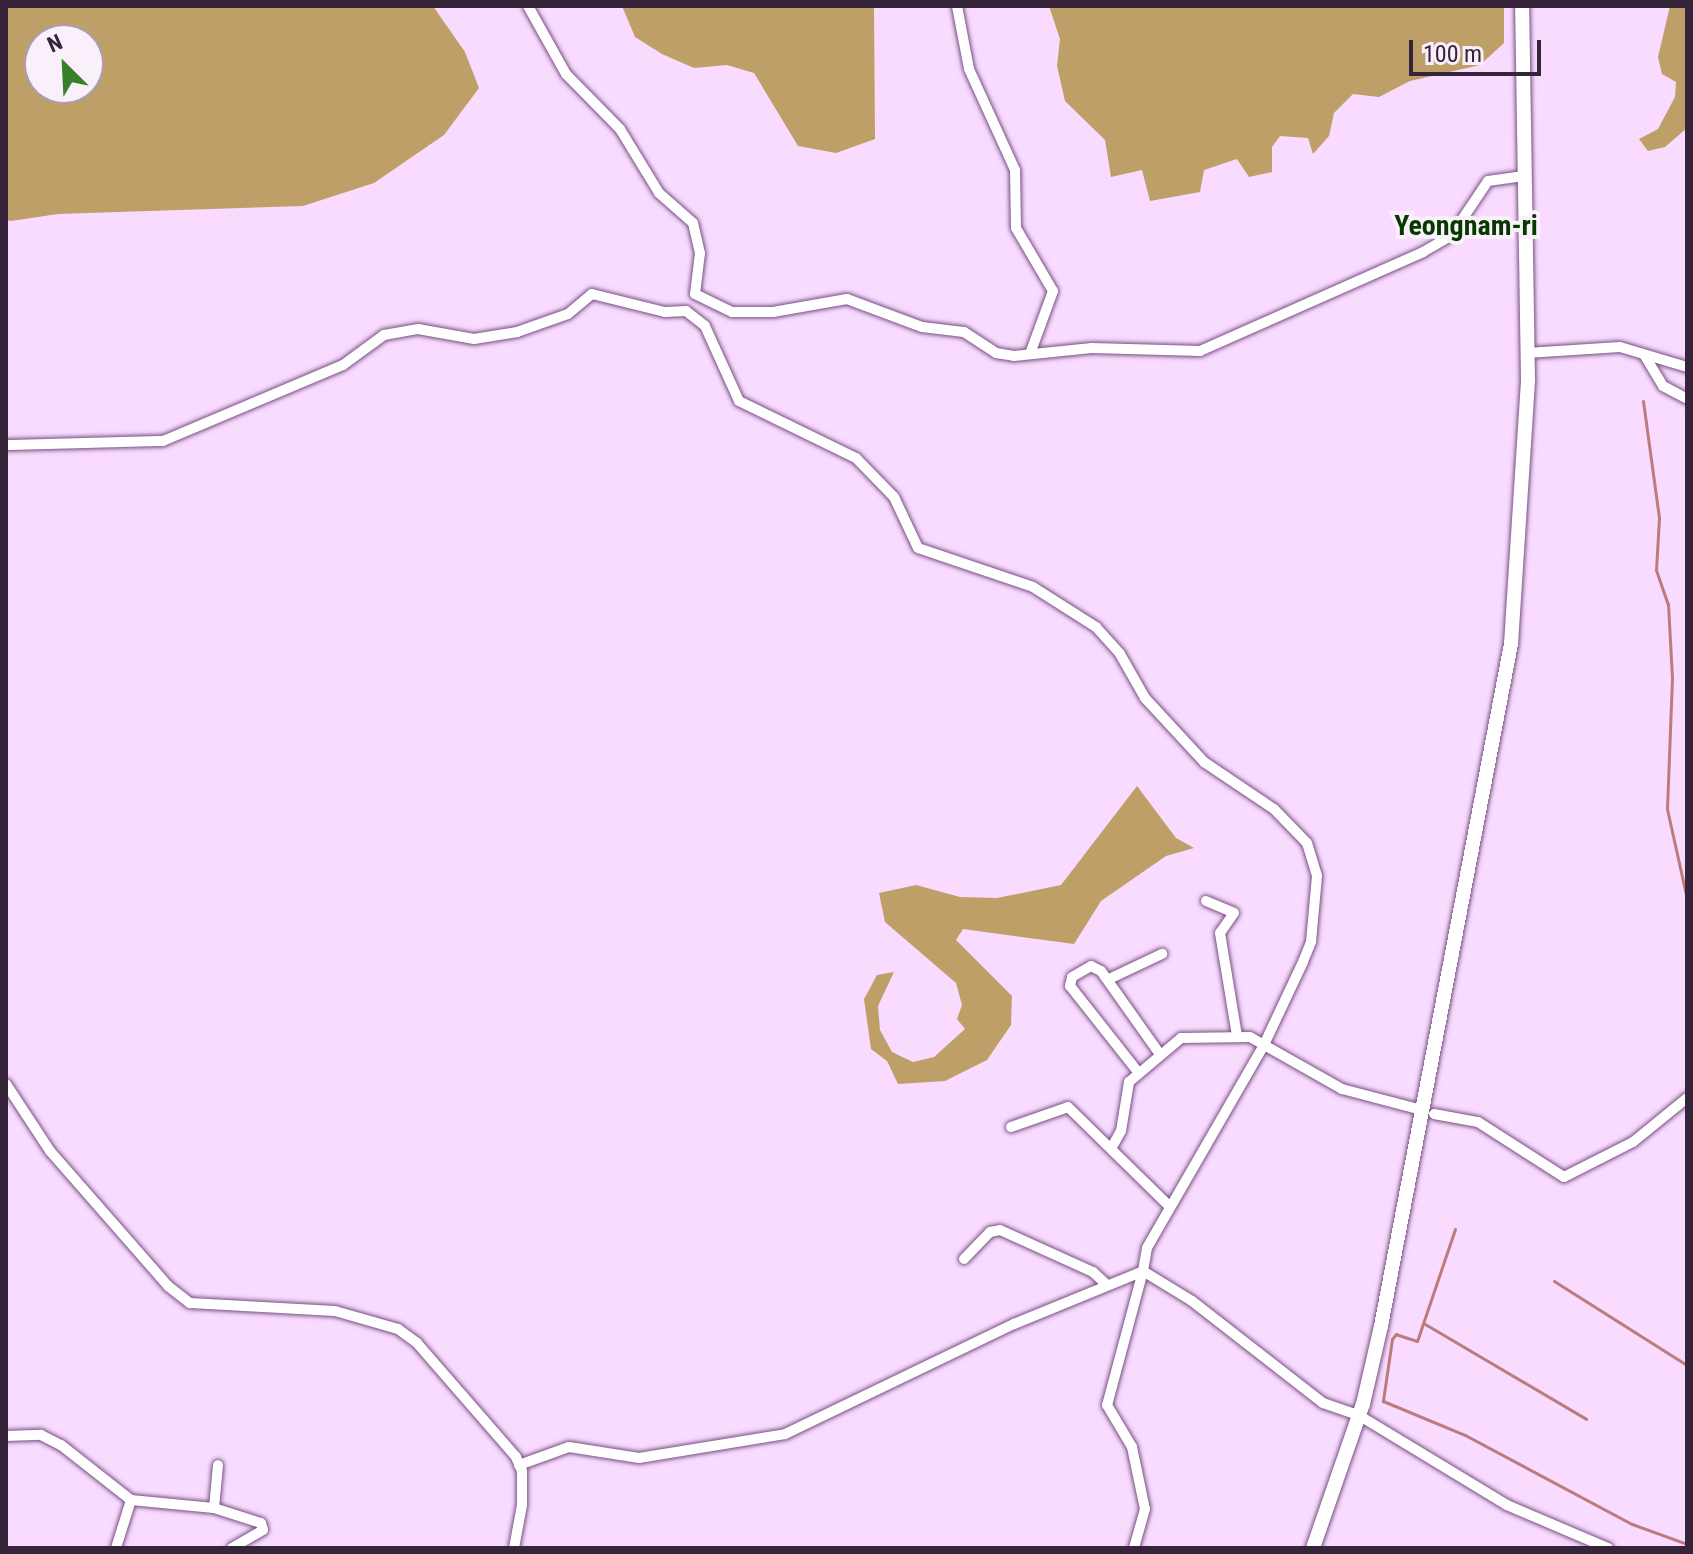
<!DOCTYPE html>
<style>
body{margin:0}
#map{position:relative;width:1693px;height:1554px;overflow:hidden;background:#f8dbfe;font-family:"Roboto Condensed",sans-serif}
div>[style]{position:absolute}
.forest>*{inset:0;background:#bf9f68}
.stream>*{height:3px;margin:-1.5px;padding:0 1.5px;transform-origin:1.5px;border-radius:1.5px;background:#bd7c7b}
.roads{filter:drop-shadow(0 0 2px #794f82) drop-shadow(0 0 2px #794f82)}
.minor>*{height:10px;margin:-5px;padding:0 5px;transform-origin:5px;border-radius:5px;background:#fff}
.secondary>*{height:14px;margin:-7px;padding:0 7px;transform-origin:7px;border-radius:7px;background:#fff}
span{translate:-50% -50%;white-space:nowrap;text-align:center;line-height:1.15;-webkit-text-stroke:8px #faf0fc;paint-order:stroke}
.quarter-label{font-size:28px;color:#073800;font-weight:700}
.frame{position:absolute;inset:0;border:8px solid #36243a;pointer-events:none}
.north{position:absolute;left:24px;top:24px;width:80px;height:80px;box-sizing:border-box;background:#faf0fc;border:2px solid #ac9eae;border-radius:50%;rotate:336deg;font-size:22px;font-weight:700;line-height:32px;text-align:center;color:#36243a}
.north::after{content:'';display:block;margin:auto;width:28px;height:36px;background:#388128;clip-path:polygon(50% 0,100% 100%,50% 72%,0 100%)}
.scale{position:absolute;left:1409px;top:40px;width:132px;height:36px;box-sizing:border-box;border:4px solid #36243a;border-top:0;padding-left:10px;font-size:24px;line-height:28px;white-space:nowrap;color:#36243a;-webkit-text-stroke:6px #faf0fc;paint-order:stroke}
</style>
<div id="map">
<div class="forest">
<div style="clip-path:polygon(evenodd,6px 6px,433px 6px,465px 52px,479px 88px,444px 135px,374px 183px,303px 206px,58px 214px,11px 221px,6px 220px,6px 6px,88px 40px,88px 88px,40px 88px,40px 40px,88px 40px)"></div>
<div style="clip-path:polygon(622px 6px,874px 6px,875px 139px,836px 153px,798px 146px,754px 73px,727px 65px,694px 68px,662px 54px,635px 37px)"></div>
<div style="clip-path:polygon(1049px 6px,1504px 6px,1504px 43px,1480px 65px,1410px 81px,1379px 97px,1353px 94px,1334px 113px,1329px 136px,1313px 154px,1308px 138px,1280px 136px,1272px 147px,1272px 172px,1249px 177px,1237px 159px,1204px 170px,1200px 192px,1150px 201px,1142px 170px,1111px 177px,1105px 140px,1065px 101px,1057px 66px,1060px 39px)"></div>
<div style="clip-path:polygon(1670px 6px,1687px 6px,1687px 128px,1665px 147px,1648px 151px,1639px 139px,1658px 129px,1675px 97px,1676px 82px,1662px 74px,1658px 57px)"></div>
<div style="clip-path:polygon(1137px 786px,1176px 838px,1194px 848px,1166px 856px,1101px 901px,1074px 944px,963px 929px,956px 940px,1012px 996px,1011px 1025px,987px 1060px,945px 1081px,898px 1084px,887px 1061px,871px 1049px,864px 999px,877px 975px,894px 972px,878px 1006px,880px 1030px,892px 1052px,913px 1062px,934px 1057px,965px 1029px,957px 1019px,962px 1005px,956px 983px,885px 922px,879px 893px,916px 885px,960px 897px,997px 898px,1061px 885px)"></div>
</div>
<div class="stream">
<div style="left:1643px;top:401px;width:118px;rotate:82.2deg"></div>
<div style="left:1659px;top:518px;width:52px;rotate:93.3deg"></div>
<div style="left:1656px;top:570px;width:36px;rotate:71deg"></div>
<div style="left:1668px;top:604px;width:74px;rotate:86.9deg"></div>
<div style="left:1672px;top:678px;width:131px;rotate:92.2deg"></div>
<div style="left:1667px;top:809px;width:92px;rotate:77.5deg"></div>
<div style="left:1455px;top:1229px;width:118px;rotate:108.7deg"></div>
<div style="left:1417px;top:1341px;width:22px;rotate:-162deg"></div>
<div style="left:1396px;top:1334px;width:6px;rotate:129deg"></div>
<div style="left:1392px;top:1339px;width:63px;rotate:98.3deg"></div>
<div style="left:1383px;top:1401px;width:89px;rotate:22.5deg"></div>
<div style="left:1465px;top:1435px;width:189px;rotate:28.1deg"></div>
<div style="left:1632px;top:1524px;width:59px;rotate:20deg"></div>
<div style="left:1554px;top:1281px;width:157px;rotate:32.3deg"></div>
<div style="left:1425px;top:1324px;width:187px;rotate:30.5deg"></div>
</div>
<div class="roads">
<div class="minor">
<div style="left:528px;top:6px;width:78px;rotate:60.8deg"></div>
<div style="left:566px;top:74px;width:77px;rotate:45.5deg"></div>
<div style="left:620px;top:129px;width:75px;rotate:58.6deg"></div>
<div style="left:659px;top:193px;width:45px;rotate:41.4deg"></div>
<div style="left:693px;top:223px;width:31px;rotate:77deg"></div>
<div style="left:700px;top:253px;width:41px;rotate:97deg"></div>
<div style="left:695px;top:294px;width:41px;rotate:25.9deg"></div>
<div style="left:732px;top:312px;width:41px"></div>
<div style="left:773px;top:312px;width:75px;rotate:-10deg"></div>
<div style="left:847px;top:299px;width:80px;rotate:20.5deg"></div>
<div style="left:922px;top:327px;width:42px;rotate:6.8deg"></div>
<div style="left:964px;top:332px;width:38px;rotate:33deg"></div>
<div style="left:996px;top:353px;width:18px;rotate:9deg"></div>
<div style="left:1014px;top:356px;width:78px;rotate:-5.9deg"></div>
<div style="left:1092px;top:348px;width:108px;rotate:1.6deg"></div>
<div style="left:1200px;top:351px;width:244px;rotate:-23.9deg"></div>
<div style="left:1423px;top:252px;width:32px;rotate:-30deg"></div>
<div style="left:1451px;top:236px;width:66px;rotate:-56.1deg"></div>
<div style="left:1488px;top:181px;width:36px;rotate:-8deg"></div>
<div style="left:957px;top:6px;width:64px;rotate:79.2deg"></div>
<div style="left:969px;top:69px;width:111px;rotate:65.5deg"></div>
<div style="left:1015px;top:170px;width:58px;rotate:89deg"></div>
<div style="left:1016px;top:228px;width:73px;rotate:59.6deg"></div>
<div style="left:1053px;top:291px;width:67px;rotate:110.1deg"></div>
<div style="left:1527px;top:353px;width:93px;rotate:-3.7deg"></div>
<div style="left:1620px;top:347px;width:70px;rotate:16.6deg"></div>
<div style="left:1645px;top:356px;width:35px;rotate:59deg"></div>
<div style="left:1663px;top:386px;width:27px;rotate:28deg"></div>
<div style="left:6px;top:445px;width:157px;rotate:-1.5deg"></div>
<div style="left:163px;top:441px;width:195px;rotate:-22.9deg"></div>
<div style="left:343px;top:365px;width:51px;rotate:-36.2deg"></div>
<div style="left:384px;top:335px;width:35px;rotate:-10deg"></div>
<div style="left:418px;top:329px;width:57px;rotate:10.1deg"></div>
<div style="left:474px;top:339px;width:44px;rotate:-9.2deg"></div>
<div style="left:517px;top:332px;width:54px;rotate:-19.4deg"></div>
<div style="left:568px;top:314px;width:31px;rotate:-40deg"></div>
<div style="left:592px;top:294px;width:75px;rotate:13.9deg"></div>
<div style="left:665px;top:312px;width:21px;rotate:-3deg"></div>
<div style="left:686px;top:311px;width:24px;rotate:38deg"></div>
<div style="left:705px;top:326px;width:82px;rotate:65.6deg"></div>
<div style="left:739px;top:401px;width:130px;rotate:26deg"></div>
<div style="left:856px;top:458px;width:54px;rotate:45.7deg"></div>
<div style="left:894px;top:497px;width:56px;rotate:64.8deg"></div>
<div style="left:918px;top:548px;width:121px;rotate:18.7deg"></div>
<div style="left:1033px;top:587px;width:75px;rotate:32.4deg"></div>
<div style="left:1096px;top:627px;width:36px;rotate:48deg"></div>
<div style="left:1120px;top:654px;width:51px;rotate:60.4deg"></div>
<div style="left:1145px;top:698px;width:87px;rotate:47.3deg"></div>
<div style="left:1204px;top:762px;width:84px;rotate:33.9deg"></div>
<div style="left:1274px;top:809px;width:47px;rotate:45.9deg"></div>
<div style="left:1307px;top:843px;width:34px;rotate:73deg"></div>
<div style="left:1317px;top:876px;width:66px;rotate:95.2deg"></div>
<div style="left:1311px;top:942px;width:22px;rotate:112deg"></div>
<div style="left:1303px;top:962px;width:92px;rotate:115.2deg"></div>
<div style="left:1264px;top:1045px;width:234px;rotate:120deg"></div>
<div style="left:1147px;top:1248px;width:23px;rotate:100deg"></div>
<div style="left:1143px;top:1271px;width:57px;rotate:31.5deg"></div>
<div style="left:1192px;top:1301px;width:166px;rotate:37.9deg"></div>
<div style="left:1323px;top:1403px;width:39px;rotate:19deg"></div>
<div style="left:1360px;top:1416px;width:172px;rotate:31.2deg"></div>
<div style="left:1507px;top:1505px;width:110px;rotate:23.1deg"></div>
<div style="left:1206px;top:901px;width:30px;rotate:23deg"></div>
<div style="left:1234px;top:913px;width:24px;rotate:125deg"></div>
<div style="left:1220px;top:933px;width:104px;rotate:80.6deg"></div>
<div style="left:1109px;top:979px;width:59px;rotate:-25.3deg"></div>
<div style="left:1138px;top:1072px;width:110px;rotate:-128.3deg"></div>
<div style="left:1070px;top:986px;width:9px;rotate:-77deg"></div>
<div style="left:1072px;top:977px;width:22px;rotate:-30deg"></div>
<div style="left:1091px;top:966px;width:11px;rotate:27deg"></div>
<div style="left:1101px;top:971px;width:100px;rotate:54.7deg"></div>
<div style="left:6px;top:1084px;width:80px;rotate:56.7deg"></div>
<div style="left:50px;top:1151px;width:179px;rotate:48.8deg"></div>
<div style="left:168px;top:1286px;width:28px;rotate:38deg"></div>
<div style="left:190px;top:1303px;width:145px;rotate:3.2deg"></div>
<div style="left:335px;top:1311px;width:66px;rotate:15.9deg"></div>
<div style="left:398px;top:1329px;width:24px;rotate:36deg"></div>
<div style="left:417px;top:1343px;width:151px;rotate:49deg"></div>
<div style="left:516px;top:1457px;width:15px;rotate:67deg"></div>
<div style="left:522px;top:1471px;width:34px;rotate:90deg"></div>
<div style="left:522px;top:1505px;width:44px;rotate:100.5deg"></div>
<div style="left:1434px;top:1114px;width:45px;rotate:10.3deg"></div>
<div style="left:1478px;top:1122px;width:102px;rotate:32.6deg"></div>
<div style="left:1564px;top:1177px;width:77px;rotate:-26.9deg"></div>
<div style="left:1633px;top:1142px;width:70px;rotate:-39.2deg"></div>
<div style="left:1011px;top:1127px;width:60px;rotate:-19.3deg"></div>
<div style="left:1068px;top:1107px;width:141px;rotate:44.4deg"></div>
<div style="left:1112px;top:1147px;width:18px;rotate:-61deg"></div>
<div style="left:1121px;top:1131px;width:50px;rotate:-80.7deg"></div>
<div style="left:1129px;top:1082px;width:68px;rotate:-40.2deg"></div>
<div style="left:1181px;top:1038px;width:69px;rotate:-0.8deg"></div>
<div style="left:1250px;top:1037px;width:106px;rotate:29.5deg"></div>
<div style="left:1342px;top:1089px;width:83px;rotate:14.7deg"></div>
<div style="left:964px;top:1259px;width:37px;rotate:-46deg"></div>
<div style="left:990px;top:1232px;width:10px;rotate:-11deg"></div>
<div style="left:1000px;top:1230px;width:102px;rotate:24.3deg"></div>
<div style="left:1093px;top:1272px;width:18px;rotate:43deg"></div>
<div style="left:6px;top:1436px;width:35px;rotate:-2deg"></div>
<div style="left:41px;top:1435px;width:22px;rotate:27deg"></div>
<div style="left:61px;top:1445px;width:89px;rotate:38.2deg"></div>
<div style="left:131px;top:1500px;width:50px;rotate:107.4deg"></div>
<div style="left:519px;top:1465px;width:53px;rotate:-19.8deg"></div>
<div style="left:569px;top:1447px;width:71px;rotate:8.9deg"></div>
<div style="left:639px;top:1458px;width:148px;rotate:-9.3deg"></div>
<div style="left:785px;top:1434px;width:254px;rotate:-25.7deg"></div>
<div style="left:1014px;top:1324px;width:139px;rotate:-22.3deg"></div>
<div style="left:1143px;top:1271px;width:139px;rotate:105deg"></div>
<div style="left:1107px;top:1405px;width:49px;rotate:59.2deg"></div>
<div style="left:1132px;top:1447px;width:63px;rotate:78.2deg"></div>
<div style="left:1145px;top:1509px;width:41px;rotate:105.8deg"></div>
<div style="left:131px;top:1500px;width:83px;rotate:5.5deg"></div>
<div style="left:214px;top:1508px;width:49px;rotate:17.7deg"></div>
<div style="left:261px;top:1523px;width:7px;rotate:74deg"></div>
<div style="left:263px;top:1530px;width:36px;rotate:150deg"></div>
<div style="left:214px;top:1508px;width:43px;rotate:-84.7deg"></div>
</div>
<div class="secondary">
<div style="left:1313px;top:1548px;width:152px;rotate:-70.9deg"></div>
<div style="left:1363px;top:1404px;width:80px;rotate:-77deg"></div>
<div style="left:1381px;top:1326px;width:694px;rotate:-79.21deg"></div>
<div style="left:1511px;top:644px;width:265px;rotate:-86.3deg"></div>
<div style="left:1528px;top:380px;width:374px;rotate:-90.9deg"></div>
</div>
</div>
<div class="quarter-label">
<span style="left:1466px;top:226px">Yeongnam-ri</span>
</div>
<div class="frame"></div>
<div class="north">N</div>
<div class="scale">100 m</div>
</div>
